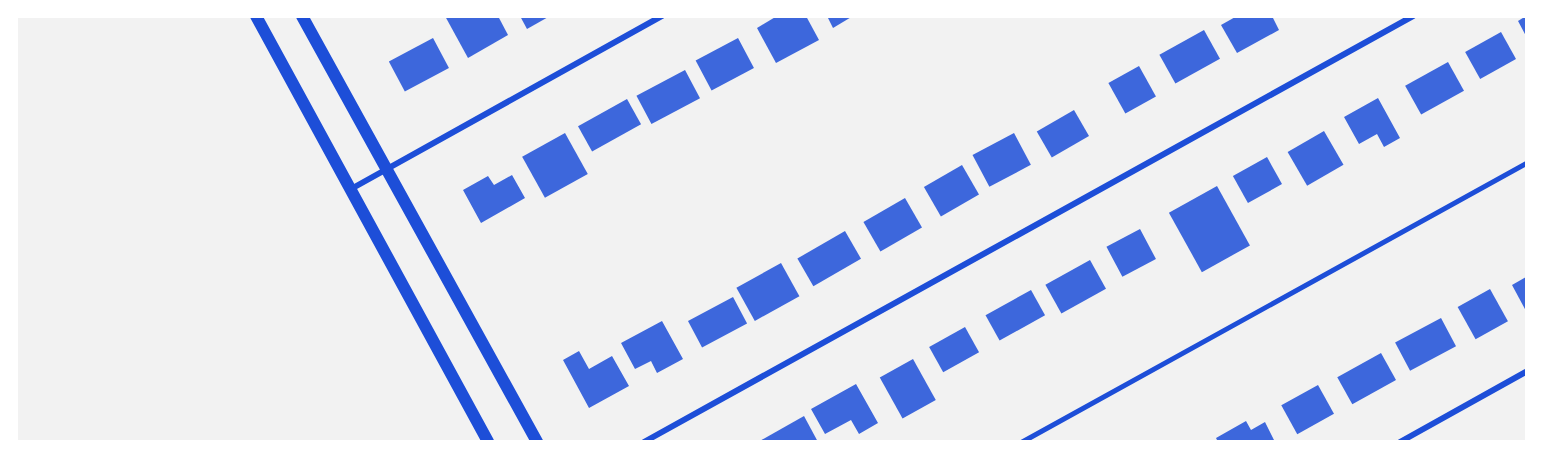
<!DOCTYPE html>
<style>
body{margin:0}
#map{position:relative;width:1543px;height:458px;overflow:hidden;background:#f2f2f2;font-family:Montserrat,sans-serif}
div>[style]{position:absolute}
.building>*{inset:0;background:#3d67dc;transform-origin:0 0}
.service>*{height:4.5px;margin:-2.25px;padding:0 2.25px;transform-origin:2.25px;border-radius:2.25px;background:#1d4ed8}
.minor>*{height:6px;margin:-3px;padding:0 3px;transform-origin:3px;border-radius:3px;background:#1d4ed8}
.secondary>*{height:12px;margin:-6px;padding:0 6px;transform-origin:6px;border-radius:6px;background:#1d4ed8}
span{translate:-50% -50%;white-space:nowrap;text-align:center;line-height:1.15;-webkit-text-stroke:4.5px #fff;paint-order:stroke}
.frame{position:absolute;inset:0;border:18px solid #fff;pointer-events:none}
</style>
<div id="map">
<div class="building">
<div style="clip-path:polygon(445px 16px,498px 16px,508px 35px,468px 58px)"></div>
<div style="clip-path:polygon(520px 16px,550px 16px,527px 29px)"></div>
<div style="clip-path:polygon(777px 16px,806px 16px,819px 40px,776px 63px,757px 28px)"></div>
<div style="clip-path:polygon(827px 16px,853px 16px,833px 28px)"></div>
<div style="clip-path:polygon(1237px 16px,1272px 16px,1279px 30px,1237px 53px,1221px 25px)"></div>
<div style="clip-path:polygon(1526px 16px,1526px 36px,1518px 21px)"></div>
<div style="left:1204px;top:30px;width:33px;height:51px;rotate:61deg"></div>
<div style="left:1501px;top:32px;width:31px;height:41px;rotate:61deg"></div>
<div style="left:433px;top:38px;width:34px;height:50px;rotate:62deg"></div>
<div style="left:738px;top:38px;width:34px;height:48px;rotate:62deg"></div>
<div style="left:1448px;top:62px;width:33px;height:49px;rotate:61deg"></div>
<div style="left:1139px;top:66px;width:35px;height:35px;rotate:61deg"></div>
<div style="left:685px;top:70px;width:32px;height:55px;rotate:62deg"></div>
<div style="clip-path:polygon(1378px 98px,1400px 138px,1384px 147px,1377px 134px,1359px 144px,1344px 117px)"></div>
<div style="left:627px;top:99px;width:29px;height:56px;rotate:61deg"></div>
<div style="left:1074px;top:110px;width:30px;height:43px;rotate:60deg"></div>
<div style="left:1324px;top:131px;width:39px;height:42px;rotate:60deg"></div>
<div style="left:565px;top:133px;width:47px;height:49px;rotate:61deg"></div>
<div style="left:1014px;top:133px;width:36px;height:47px;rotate:62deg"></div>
<div style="left:1267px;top:157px;width:31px;height:39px;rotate:61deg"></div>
<div style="left:962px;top:165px;width:34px;height:44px;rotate:60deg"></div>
<div style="clip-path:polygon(512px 175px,525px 198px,481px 223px,463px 190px,488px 176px,494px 185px)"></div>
<div style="left:1217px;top:186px;width:68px;height:55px;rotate:61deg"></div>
<div style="left:905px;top:198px;width:34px;height:48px;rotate:60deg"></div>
<div style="left:1140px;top:229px;width:34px;height:38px;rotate:62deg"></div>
<div style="left:845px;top:231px;width:32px;height:55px;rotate:60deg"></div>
<div style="left:1090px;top:260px;width:33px;height:51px;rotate:61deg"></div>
<div style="left:781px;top:263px;width:38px;height:51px;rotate:61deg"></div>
<div style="clip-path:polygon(1526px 277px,1526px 311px,1512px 285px)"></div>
<div style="left:1490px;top:289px;width:37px;height:37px;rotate:61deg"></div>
<div style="left:1031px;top:290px;width:29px;height:52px;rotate:61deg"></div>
<div style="left:733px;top:297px;width:30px;height:51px;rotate:62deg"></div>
<div style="left:1441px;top:318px;width:32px;height:52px;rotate:62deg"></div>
<div style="clip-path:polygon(662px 321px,683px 359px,657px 373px,651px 361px,635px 369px,621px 343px)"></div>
<div style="left:965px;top:327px;width:29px;height:41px;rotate:61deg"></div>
<div style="clip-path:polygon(579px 351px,589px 369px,612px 356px,629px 386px,589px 408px,563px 360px)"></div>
<div style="left:1381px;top:353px;width:31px;height:50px;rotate:61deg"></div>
<div style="left:913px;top:359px;width:47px;height:38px;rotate:61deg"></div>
<div style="clip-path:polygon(856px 384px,878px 423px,859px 434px,851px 420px,825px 434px,811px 409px)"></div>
<div style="left:1318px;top:385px;width:33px;height:42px;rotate:61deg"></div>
<div style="clip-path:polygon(804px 416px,818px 442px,758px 442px)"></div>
<div style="clip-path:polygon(1246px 421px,1251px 430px,1265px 422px,1275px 442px,1218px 442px,1216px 438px)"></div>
</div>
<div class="service">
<div style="left:1021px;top:442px;width:577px;rotate:-28.92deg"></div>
</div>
<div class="minor">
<div style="left:351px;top:189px;width:356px;rotate:-29.1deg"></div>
<div style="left:644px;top:442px;width:879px;rotate:-28.98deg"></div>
<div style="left:1400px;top:442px;width:144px;rotate:-29.1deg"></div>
</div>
<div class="secondary">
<div style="left:256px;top:16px;width:485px;rotate:61.4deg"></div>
<div style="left:302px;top:16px;width:487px;rotate:61.1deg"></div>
</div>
<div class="frame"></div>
</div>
